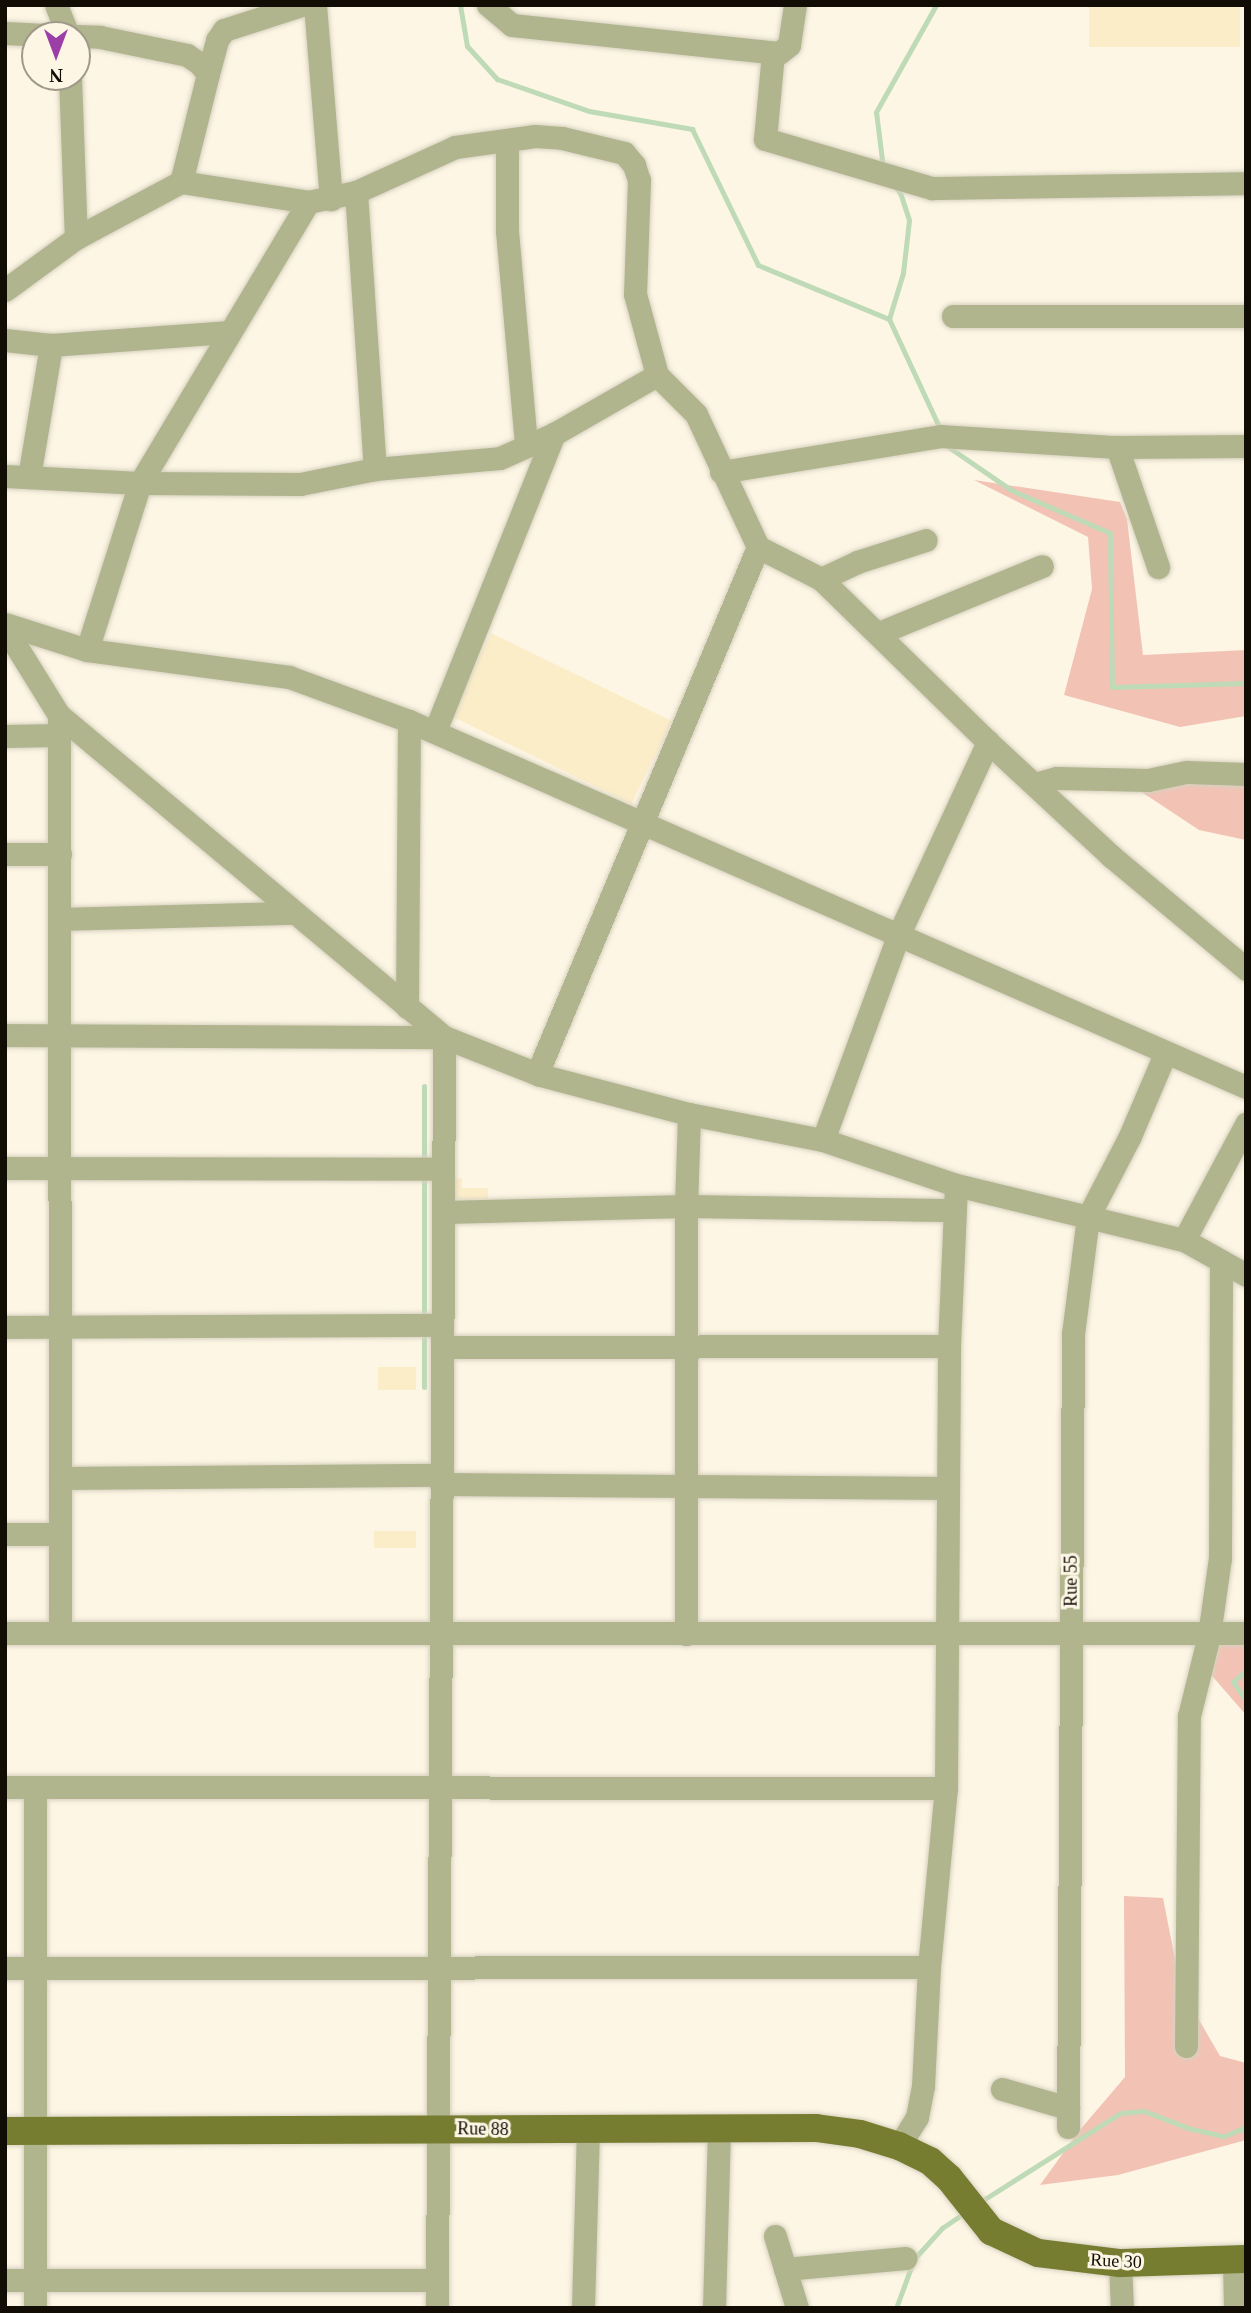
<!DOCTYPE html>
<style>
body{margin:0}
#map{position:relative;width:1251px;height:2313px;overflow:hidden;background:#fdf6e4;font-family:Georgia,serif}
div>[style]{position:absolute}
.built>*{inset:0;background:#fcedc9;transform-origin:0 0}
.green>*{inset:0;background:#f2c3b5}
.stream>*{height:5px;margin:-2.5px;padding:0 2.5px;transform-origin:2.5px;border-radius:2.5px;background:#bedab6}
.roads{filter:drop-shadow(0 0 2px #d7d1c0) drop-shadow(0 0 2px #d7d1c0)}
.minor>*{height:23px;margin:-11.5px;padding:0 11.5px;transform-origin:11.5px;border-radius:11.5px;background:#b0b58e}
.major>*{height:28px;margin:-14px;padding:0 14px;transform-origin:14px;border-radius:14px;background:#777d30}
span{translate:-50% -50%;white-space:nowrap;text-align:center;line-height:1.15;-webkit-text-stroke:6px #fdf6e4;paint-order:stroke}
.street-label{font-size:18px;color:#110d05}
.frame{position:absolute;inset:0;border:7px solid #110d05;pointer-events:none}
.north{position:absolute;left:21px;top:21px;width:70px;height:70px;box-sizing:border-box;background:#fdf6e4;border:2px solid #9f998b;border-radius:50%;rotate:180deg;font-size:19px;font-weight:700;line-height:28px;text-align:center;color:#110d05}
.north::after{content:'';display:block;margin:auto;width:24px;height:32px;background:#9b3ea8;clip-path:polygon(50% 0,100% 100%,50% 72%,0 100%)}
</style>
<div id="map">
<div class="built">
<div style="left:1089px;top:5px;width:151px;height:42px"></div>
<div style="left:491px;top:633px;width:201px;height:92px;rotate:26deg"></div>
<div style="clip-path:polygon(462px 1178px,462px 1188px,488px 1188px,488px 1199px,447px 1199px,452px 1179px)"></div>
<div style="left:378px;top:1367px;width:38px;height:23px"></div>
<div style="left:374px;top:1531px;width:42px;height:17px"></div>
</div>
<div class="green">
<div style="clip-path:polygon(974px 480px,1120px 502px,1127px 519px,1143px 655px,1246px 650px,1246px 716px,1180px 727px,1064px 695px,1092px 589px,1088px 537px)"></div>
<div style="clip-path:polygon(1125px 781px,1246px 785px,1246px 840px,1199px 830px)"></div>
<div style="clip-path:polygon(1246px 1628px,1246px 1715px,1207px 1670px,1223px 1631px)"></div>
<div style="clip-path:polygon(1124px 1896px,1163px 1898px,1181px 1989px,1220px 2056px,1246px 2063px,1246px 2140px,1118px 2175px,1040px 2185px,1079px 2131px,1125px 2077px)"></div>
</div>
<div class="stream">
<div style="left:460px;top:5px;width:42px;rotate:80.3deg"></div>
<div style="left:467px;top:46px;width:45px;rotate:47.7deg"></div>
<div style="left:497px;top:79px;width:97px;rotate:19.2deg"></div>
<div style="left:589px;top:111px;width:105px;rotate:9.9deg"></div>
<div style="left:692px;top:129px;width:151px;rotate:64.1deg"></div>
<div style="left:758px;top:265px;width:142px;rotate:22.4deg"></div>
<div style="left:889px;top:319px;width:123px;rotate:65.1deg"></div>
<div style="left:883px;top:168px;width:56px;rotate:-97.1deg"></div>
<div style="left:876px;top:112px;width:123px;rotate:-60.7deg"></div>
<div style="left:889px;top:319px;width:48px;rotate:-73.1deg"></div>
<div style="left:903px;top:273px;width:53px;rotate:-83.5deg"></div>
<div style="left:909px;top:220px;width:28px;rotate:-108deg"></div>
<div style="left:900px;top:193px;width:11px;rotate:-124deg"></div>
<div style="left:947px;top:443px;width:6px;rotate:59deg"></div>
<div style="left:950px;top:448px;width:74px;rotate:34.5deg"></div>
<div style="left:1011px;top:490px;width:108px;rotate:23.5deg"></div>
<div style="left:1110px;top:533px;width:154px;rotate:89.3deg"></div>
<div style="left:1112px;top:687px;width:134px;rotate:-1.7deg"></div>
<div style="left:424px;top:1164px;width:78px;rotate:-90deg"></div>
<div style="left:424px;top:1318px;width:144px;rotate:-90deg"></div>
<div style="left:424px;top:1387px;width:56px;rotate:-90deg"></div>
<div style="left:1246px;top:1670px;width:18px;rotate:137deg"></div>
<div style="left:1233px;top:1682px;width:22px;rotate:54deg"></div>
<div style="left:980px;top:2202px;width:166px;rotate:-32.4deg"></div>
<div style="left:1120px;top:2113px;width:24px;rotate:-5deg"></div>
<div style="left:1144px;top:2111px;width:47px;rotate:21.1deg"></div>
<div style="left:1188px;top:2128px;width:37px;rotate:13deg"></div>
<div style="left:1224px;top:2136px;width:24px;rotate:-22deg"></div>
<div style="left:896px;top:2308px;width:52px;rotate:-69.8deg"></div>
<div style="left:914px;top:2259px;width:42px;rotate:-47.9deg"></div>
<div style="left:942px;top:2228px;width:29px;rotate:-34deg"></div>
</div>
<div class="roads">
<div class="minor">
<div style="left:56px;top:5px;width:32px;rotate:68deg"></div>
<div style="left:315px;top:5px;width:195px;rotate:85.3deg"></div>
<div style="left:488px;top:5px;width:31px;rotate:40deg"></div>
<div style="left:512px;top:25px;width:268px;rotate:6deg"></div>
<div style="left:779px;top:53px;width:13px;rotate:-39deg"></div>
<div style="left:789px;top:45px;width:40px;rotate:-81.5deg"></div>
<div style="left:5px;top:33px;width:41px;rotate:2.8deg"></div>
<div style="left:77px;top:36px;width:23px;rotate:2deg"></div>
<div style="left:100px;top:37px;width:89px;rotate:11.7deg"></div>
<div style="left:187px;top:55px;width:14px;rotate:34deg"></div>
<div style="left:199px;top:63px;width:14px;rotate:51deg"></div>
<div style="left:208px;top:74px;width:111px;rotate:104deg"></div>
<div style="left:773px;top:53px;width:86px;rotate:95.3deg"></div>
<div style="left:765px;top:139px;width:174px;rotate:16.4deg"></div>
<div style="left:932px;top:188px;width:314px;rotate:-0.9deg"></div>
<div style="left:208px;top:74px;width:35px;rotate:-75deg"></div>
<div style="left:217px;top:40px;width:12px;rotate:-55deg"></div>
<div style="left:224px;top:30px;width:82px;rotate:-17.8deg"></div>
<div style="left:70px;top:77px;width:161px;rotate:87.9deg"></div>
<div style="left:507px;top:140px;width:91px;rotate:90deg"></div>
<div style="left:507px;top:231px;width:215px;rotate:84.9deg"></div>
<div style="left:356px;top:192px;width:278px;rotate:86.1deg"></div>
<div style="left:5px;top:290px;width:88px;rotate:-36.2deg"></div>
<div style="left:76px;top:238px;width:119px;rotate:-28.1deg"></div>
<div style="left:181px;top:182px;width:129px;rotate:8.9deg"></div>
<div style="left:308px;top:202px;width:49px;rotate:-11.8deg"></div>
<div style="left:356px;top:192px;width:109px;rotate:-24.4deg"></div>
<div style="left:455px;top:147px;width:81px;rotate:-7.8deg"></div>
<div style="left:535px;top:136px;width:27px;rotate:4deg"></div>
<div style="left:562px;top:138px;width:64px;rotate:13.6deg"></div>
<div style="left:624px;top:153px;width:16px;rotate:50deg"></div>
<div style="left:634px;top:165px;width:16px;rotate:72deg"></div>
<div style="left:639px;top:180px;width:114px;rotate:92deg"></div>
<div style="left:635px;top:294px;width:84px;rotate:74.8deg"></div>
<div style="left:657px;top:375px;width:55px;rotate:45deg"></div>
<div style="left:696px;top:414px;width:147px;rotate:65deg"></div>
<div style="left:758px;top:547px;width:71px;rotate:26.9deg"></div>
<div style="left:821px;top:579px;width:233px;rotate:44.3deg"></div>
<div style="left:988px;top:742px;width:168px;rotate:42.8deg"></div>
<div style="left:1111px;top:856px;width:176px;rotate:39.9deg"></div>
<div style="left:953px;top:316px;width:293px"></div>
<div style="left:5px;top:340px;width:46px;rotate:6.2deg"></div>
<div style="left:51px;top:345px;width:179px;rotate:-4.2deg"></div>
<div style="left:1117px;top:447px;width:127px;rotate:71.1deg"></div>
<div style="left:721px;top:472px;width:222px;rotate:-9.3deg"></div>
<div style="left:940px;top:436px;width:177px;rotate:3.6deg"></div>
<div style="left:1117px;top:447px;width:129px;rotate:-0.4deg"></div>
<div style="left:5px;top:476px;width:135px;rotate:3deg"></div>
<div style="left:140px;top:483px;width:160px;rotate:0.4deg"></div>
<div style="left:300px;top:484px;width:76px;rotate:-11.3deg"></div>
<div style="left:375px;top:469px;width:125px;rotate:-5deg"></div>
<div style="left:500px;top:458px;width:59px;rotate:-24deg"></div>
<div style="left:554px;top:434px;width:119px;rotate:-29.8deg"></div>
<div style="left:29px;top:477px;width:134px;rotate:-80.5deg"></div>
<div style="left:821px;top:579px;width:40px;rotate:-25deg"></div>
<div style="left:857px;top:562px;width:72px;rotate:-17.7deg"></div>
<div style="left:5px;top:624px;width:86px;rotate:17.6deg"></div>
<div style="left:87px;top:650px;width:204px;rotate:7.6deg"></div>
<div style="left:289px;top:677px;width:128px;rotate:20.1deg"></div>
<div style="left:409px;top:721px;width:914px;rotate:23.62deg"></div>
<div style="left:5px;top:628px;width:102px;rotate:58.2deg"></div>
<div style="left:59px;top:715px;width:502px;rotate:39.91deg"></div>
<div style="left:444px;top:1037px;width:103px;rotate:21.6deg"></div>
<div style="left:540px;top:1075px;width:154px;rotate:14.7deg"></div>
<div style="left:689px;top:1114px;width:136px;rotate:11deg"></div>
<div style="left:823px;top:1140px;width:140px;rotate:18.7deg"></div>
<div style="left:956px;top:1185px;width:235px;rotate:13.6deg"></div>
<div style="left:1184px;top:1240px;width:71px;rotate:29.4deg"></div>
<div style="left:879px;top:633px;width:176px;rotate:-22.3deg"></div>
<div style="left:87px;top:650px;width:175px;rotate:-72.4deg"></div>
<div style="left:140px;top:483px;width:327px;rotate:-59.1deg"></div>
<div style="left:59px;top:715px;width:918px;rotate:89.94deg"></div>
<div style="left:435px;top:731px;width:320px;rotate:-68.2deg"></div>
<div style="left:5px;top:736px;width:54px;rotate:-1.1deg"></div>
<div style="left:1034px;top:784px;width:23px;rotate:-15deg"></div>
<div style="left:1056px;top:778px;width:92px;rotate:1.2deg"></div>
<div style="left:1148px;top:780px;width:40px;rotate:-12deg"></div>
<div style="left:1187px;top:772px;width:59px;rotate:1.9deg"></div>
<div style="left:5px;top:854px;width:55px"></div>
<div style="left:60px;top:919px;width:233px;rotate:-1.5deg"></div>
<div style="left:407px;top:1007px;width:286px;rotate:-89.6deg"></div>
<div style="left:5px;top:1035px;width:439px;rotate:0.3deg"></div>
<div style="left:537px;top:1074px;width:571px;rotate:-67.25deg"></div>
<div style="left:823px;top:1140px;width:217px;rotate:-69.8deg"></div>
<div style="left:898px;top:936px;width:214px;rotate:-65.1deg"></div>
<div style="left:5px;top:1168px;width:438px;rotate:0.1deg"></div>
<div style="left:443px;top:1212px;width:243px;rotate:-1.4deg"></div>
<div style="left:686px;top:1206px;width:267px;rotate:0.9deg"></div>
<div style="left:1184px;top:1240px;width:132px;rotate:-61.9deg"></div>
<div style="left:5px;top:1327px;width:437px;rotate:-0.3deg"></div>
<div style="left:442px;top:1347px;width:507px;rotate:-0.11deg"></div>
<div style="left:60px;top:1478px;width:381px;rotate:-0.5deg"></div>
<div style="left:441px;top:1484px;width:507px;rotate:0.45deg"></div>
<div style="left:5px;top:1534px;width:55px"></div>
<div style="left:5px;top:1633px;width:1241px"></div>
<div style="left:686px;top:1634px;width:428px;rotate:-90deg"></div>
<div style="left:686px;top:1206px;width:92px;rotate:-88.1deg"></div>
<div style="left:5px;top:1787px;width:941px;rotate:0.06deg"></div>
<div style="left:5px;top:1968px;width:924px;rotate:-0.06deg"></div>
<div style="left:1186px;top:2046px;width:330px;rotate:-89.5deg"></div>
<div style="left:1189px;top:1716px;width:83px;rotate:-76.1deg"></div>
<div style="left:1209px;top:1635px;width:78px;rotate:-81.9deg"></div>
<div style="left:1220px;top:1558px;width:296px;rotate:-89.8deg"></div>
<div style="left:1002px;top:2089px;width:69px;rotate:16.1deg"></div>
<div style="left:1068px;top:2127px;width:793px;rotate:-89.64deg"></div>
<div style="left:1073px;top:1334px;width:118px;rotate:-82.7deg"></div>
<div style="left:1088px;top:1217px;width:91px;rotate:-62.6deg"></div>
<div style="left:1130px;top:1136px;width:89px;rotate:-66.9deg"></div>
<div style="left:899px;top:2146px;width:34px;rotate:-58deg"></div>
<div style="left:917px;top:2117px;width:32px;rotate:-79deg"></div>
<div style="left:923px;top:2086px;width:119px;rotate:-87.1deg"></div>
<div style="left:929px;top:1967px;width:180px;rotate:-84.6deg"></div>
<div style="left:946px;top:1788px;width:442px;rotate:-89.6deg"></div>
<div style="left:949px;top:1346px;width:161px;rotate:-87.5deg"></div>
<div style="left:775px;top:2236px;width:75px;rotate:73deg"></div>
<div style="left:1234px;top:2260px;width:48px;rotate:88.8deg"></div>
<div style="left:1120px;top:2263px;width:45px;rotate:87.5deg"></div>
<div style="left:785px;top:2269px;width:121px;rotate:-5.2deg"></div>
<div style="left:5px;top:2280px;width:432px"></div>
<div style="left:35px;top:2308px;width:521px;rotate:-90deg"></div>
<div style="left:437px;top:2308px;width:1271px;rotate:-89.68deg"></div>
<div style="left:583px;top:2308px;width:178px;rotate:-88.4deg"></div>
<div style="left:714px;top:2308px;width:180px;rotate:-88.4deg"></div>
</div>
<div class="major">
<div style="left:5px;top:2131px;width:811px;rotate:-0.21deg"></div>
<div style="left:816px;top:2128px;width:44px;rotate:7.8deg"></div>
<div style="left:860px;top:2134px;width:41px;rotate:17.1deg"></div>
<div style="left:899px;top:2146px;width:34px;rotate:26deg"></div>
<div style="left:930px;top:2161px;width:25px;rotate:42deg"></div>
<div style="left:949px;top:2178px;width:68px;rotate:51.6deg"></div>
<div style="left:991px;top:2231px;width:52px;rotate:25.1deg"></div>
<div style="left:1038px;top:2253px;width:83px;rotate:7deg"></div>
<div style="left:1120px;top:2263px;width:126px;rotate:-1.8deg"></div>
</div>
</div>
<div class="street-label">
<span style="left:1071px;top:1581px;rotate:-90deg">Rue 55</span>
<span style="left:483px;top:2129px;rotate:1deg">Rue 88</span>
<span style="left:1116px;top:2261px;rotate:3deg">Rue 30</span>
</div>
<div class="frame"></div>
<div class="north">N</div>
</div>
